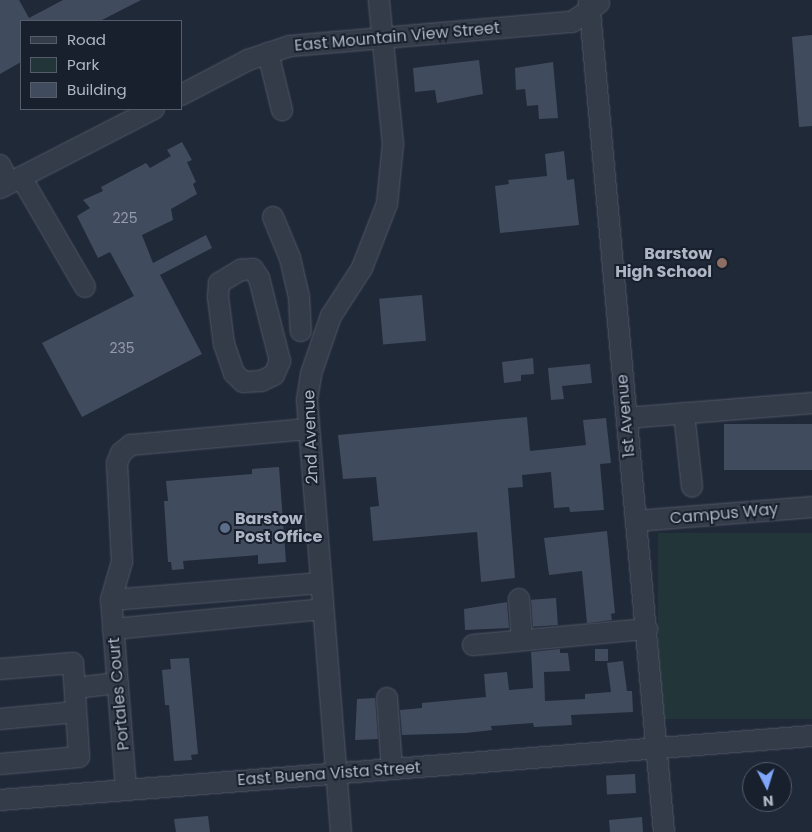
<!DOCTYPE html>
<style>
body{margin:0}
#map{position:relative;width:812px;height:832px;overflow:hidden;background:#202938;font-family:Poppins,sans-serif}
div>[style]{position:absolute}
.green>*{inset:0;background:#223539;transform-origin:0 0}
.building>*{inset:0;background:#414b5e;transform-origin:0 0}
.roads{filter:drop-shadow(0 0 1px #515866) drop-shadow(0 0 1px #515866)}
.minor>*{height:20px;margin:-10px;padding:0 10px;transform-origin:10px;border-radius:10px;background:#343b49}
.dots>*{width:14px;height:14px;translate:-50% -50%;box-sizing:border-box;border:2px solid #19202d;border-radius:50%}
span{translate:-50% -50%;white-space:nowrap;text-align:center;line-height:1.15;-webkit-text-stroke:4px #19202d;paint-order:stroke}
.number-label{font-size:14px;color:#939aab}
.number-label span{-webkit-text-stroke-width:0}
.street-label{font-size:16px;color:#aeb5c5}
.poi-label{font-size:16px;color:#aeb5c5;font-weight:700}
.right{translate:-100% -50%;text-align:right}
.left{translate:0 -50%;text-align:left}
.legend{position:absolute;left:20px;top:20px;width:162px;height:90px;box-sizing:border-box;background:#19202d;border:1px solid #555c6a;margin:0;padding:6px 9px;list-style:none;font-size:15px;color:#aeb5c5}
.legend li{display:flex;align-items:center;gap:10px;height:25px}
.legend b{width:25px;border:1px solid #555c6a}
.north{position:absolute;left:742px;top:762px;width:50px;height:50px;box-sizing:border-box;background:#19202d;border:1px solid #555c6a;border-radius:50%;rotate:175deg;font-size:14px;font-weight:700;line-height:20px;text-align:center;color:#aeb5c5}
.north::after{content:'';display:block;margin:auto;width:18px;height:22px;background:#7fa6f9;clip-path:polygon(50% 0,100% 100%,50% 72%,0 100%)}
</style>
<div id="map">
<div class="green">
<div style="left:812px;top:533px;width:186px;height:154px;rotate:90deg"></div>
</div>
<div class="building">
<div style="clip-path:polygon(0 0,19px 0,29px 18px,63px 0,141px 0,100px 21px,21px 21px,21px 62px,0 74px)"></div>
<div style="clip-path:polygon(812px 35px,812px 126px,799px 127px,792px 37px)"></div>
<div style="clip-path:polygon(479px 60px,483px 94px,437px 103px,435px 90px,415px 92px,413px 68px)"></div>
<div style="clip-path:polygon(553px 62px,558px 118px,539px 119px,538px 105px,527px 106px,525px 89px,516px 90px,515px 68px)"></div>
<div style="clip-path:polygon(182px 142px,192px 160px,187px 162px,196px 182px,193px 184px,197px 194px,171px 209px,173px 220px,142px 235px,153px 263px,206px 235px,212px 248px,160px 275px,202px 354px,82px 417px,42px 343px,134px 296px,110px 252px,98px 258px,77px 216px,90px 208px,83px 200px,103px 191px,101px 187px,146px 163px,150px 168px,171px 156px,167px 150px)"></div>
<div style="clip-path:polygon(564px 151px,567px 180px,574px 179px,579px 225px,500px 233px,495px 186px,509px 184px,508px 180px,547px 176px,545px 154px)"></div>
<div style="left:422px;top:295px;width:46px;height:43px;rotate:85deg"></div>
<div style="clip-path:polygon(533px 358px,534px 374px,521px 375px,521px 381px,504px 383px,502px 362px)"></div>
<div style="clip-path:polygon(590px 364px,592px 383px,562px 386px,564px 399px,551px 400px,548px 368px)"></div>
<div style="clip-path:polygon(527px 417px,530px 451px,586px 445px,583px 420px,606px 418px,611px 463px,600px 464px,604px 510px,570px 512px,569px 507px,554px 508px,551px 472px,522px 475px,523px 487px,508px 488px,515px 578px,481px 582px,477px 532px,373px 541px,370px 507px,379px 506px,376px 477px,343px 479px,338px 435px)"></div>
<div style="left:812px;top:424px;width:46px;height:88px;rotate:90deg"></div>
<div style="clip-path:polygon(279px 467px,286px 562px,258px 564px,258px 555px,183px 561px,184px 569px,172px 570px,171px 562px,168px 562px,164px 501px,168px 501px,166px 481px,252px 474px,252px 469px)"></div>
<div style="clip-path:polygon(607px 531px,615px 613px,611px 614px,612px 620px,587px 623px,582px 571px,549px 575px,544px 538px)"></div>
<div style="left:556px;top:598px;width:27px;height:25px;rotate:86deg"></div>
<div style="clip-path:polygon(507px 602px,509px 628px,465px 630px,464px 609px)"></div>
<div style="clip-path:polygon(560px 649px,560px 653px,568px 653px,570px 671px,544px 672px,545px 701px,585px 699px,585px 694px,611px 692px,607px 663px,623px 661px,627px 691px,632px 691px,633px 712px,571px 715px,572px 725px,534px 727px,533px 723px,491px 726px,492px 730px,466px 733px,402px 735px,400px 710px,422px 708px,422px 703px,486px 697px,484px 674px,507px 672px,509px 690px,533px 688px,531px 652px)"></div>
<div style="left:608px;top:649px;width:12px;height:13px;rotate:90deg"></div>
<div style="clip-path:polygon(189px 658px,198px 754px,191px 755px,192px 760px,174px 761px,169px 705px,165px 705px,162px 670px,171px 669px,170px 659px)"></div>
<div style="clip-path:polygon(375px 698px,378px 739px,355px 740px,357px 699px)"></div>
<div style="left:635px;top:774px;width:19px;height:29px;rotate:87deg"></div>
<div style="clip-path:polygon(208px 816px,210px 832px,176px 832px,174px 819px)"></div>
<div style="clip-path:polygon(642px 817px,643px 832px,610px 832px,609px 820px)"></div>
</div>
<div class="roads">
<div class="minor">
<div style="left:589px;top:0;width:835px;rotate:84.85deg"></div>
<div style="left:268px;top:53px;width:59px;rotate:76.2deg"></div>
<div style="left:181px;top:95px;width:76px;rotate:-27.6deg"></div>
<div style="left:248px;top:60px;width:44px;rotate:-18.4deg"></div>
<div style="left:290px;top:46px;width:283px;rotate:-4.9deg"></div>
<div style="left:572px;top:22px;width:33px;rotate:-35deg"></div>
<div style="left:0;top:165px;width:20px;rotate:63deg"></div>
<div style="left:21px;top:177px;width:127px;rotate:59.8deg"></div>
<div style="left:0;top:188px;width:173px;rotate:-27.2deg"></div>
<div style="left:273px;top:217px;width:44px;rotate:67.5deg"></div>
<div style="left:290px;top:258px;width:40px;rotate:77deg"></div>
<div style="left:299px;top:297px;width:34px;rotate:87deg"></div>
<div style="left:253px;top:269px;width:11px;rotate:56deg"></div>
<div style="left:259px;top:278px;width:86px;rotate:75.8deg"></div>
<div style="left:280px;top:361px;width:15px;rotate:113deg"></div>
<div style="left:274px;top:375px;width:14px;rotate:155deg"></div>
<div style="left:261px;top:381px;width:18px;rotate:177deg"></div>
<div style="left:243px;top:382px;width:13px;rotate:-135deg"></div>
<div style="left:234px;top:373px;width:31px;rotate:-109deg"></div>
<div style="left:224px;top:344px;width:47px;rotate:-97.3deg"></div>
<div style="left:218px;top:297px;width:14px;rotate:-86deg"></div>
<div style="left:219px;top:283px;width:26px;rotate:-31deg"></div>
<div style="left:241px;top:270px;width:12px;rotate:-5deg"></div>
<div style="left:684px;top:413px;width:74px;rotate:83.8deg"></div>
<div style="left:627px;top:418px;width:186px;rotate:-4.6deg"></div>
<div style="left:636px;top:521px;width:177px;rotate:-4.5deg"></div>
<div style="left:519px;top:599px;width:41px;rotate:85.8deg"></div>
<div style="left:111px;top:600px;width:211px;rotate:-4.6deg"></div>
<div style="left:113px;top:629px;width:211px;rotate:-5.4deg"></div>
<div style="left:473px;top:645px;width:175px;rotate:-5.3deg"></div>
<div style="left:0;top:669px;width:73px;rotate:-4.7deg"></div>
<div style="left:73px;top:663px;width:94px;rotate:86.3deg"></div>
<div style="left:79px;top:757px;width:79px;rotate:174.9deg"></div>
<div style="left:75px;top:688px;width:43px;rotate:-6.6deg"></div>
<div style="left:387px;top:698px;width:71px;rotate:86deg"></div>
<div style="left:0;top:719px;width:76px;rotate:-5.3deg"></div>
<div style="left:126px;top:789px;width:190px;rotate:-94.5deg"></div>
<div style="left:111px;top:600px;width:40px;rotate:-74deg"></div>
<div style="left:122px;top:562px;width:99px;rotate:-92.9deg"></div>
<div style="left:117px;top:463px;width:11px;rotate:-68deg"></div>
<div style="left:121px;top:453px;width:13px;rotate:-39deg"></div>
<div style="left:131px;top:445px;width:178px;rotate:-5.2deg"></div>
<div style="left:0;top:800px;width:815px;rotate:-4.51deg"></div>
<div style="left:341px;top:832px;width:433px;rotate:-94.5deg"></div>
<div style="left:307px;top:400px;width:26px;rotate:-81deg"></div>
<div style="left:311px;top:374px;width:61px;rotate:-71deg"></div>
<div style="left:331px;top:316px;width:57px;rotate:-57.1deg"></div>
<div style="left:362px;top:268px;width:69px;rotate:-68.7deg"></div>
<div style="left:387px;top:204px;width:60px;rotate:-84.3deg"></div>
<div style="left:393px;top:144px;width:145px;rotate:-95.6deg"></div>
</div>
</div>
<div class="dots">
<div style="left:722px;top:263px;background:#8d6e63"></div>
<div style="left:225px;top:528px;background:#5c6f8a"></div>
</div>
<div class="number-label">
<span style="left:125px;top:218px">225</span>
<span style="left:122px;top:348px">235</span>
</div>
<div class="street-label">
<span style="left:397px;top:37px;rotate:-5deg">East Mountain View Street</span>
<span style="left:626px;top:416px;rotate:-95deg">1st Avenue</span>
<span style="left:311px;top:437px;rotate:-92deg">2nd Avenue</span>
<span style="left:724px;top:514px;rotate:-5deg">Campus Way</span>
<span style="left:119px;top:694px;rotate:-95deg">Portales Court</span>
<span style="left:329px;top:774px;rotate:-4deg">East Buena Vista Street</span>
</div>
<div class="poi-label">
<span class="right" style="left:712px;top:263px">Barstow<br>High School</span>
<span class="left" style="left:235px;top:528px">Barstow<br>Post Office</span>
</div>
<ul class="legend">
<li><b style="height:6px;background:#343b49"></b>Road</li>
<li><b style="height:14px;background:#223539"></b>Park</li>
<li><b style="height:14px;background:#414b5e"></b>Building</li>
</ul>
<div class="north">N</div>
</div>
